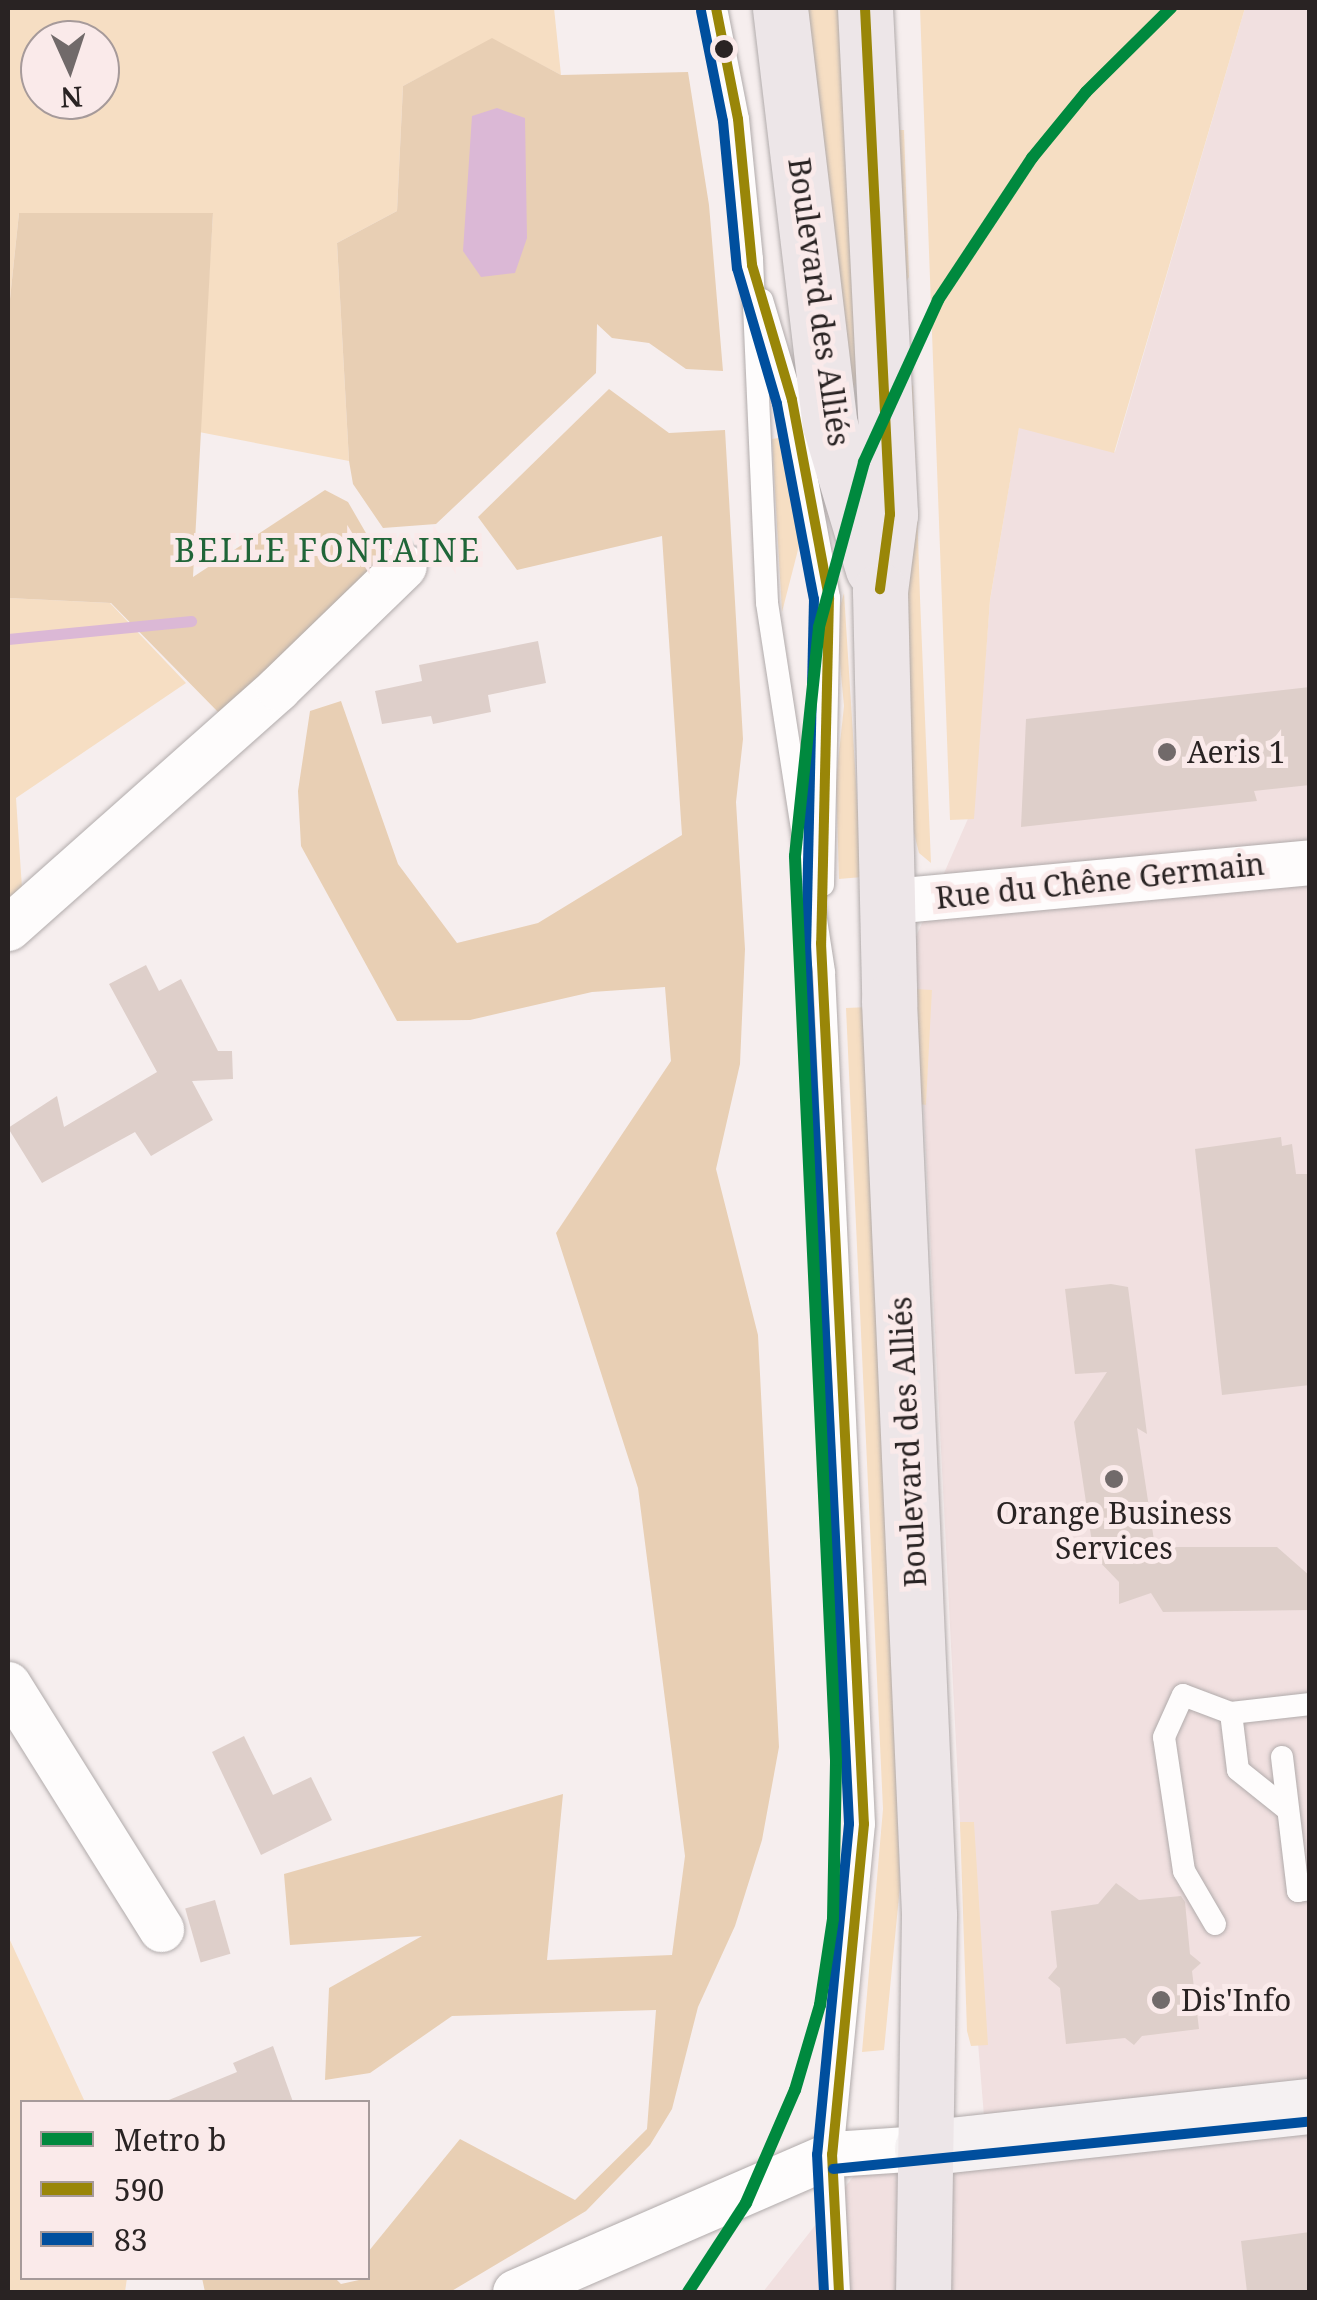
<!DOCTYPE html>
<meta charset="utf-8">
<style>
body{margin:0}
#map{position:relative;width:1317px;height:2300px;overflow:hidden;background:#f6eeee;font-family:"Noto Serif",serif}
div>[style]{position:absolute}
.built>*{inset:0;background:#f1e0e0}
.green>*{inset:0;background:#f6dec3;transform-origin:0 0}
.forest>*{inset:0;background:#e8cfb4}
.water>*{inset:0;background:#dbb8d6}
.stream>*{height:11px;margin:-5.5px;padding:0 5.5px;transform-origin:5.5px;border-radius:5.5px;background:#dbb8d6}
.building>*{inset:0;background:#decfca;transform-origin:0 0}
.roads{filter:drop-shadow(0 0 2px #b1abab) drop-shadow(0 0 2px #b1abab)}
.lane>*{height:22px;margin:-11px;padding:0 11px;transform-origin:11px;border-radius:11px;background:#fefcfc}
.street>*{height:45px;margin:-22.5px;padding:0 22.5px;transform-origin:22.5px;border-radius:22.5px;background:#fefcfc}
.secondary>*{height:55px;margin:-27.5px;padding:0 27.5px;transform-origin:27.5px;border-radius:27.5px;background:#f5f1f2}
.primary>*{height:55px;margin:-27.5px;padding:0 27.5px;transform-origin:27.5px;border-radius:27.5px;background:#ede6e8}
.bus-1>*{height:10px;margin:-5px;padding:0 5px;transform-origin:5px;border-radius:5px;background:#998608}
.bus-2>*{height:10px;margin:-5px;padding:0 5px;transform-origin:5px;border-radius:5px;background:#004f9e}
.metro-1>*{height:12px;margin:-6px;padding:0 6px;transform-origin:6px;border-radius:6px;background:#00893e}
.dots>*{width:28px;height:28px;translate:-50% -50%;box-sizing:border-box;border:5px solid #faeaea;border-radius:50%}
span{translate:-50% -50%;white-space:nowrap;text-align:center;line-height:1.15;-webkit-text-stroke:10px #faeaea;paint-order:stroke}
.street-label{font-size:30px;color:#292323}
.poi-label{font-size:30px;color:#292323}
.left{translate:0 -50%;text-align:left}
.neighbourhood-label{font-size:32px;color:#206538;letter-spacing:2.5px}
.frame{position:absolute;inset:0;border:10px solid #292323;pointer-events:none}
.legend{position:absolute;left:20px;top:2100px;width:350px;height:180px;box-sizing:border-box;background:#faeaea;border:2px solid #a69a9a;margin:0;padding:12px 18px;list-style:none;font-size:30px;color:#292323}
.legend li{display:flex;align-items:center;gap:20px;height:50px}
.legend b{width:50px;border:2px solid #a69a9a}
.north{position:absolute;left:20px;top:20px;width:100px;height:100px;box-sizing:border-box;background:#faeaea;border:2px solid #a69a9a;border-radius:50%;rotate:177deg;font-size:28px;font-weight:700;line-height:40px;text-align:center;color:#292323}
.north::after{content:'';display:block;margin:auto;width:35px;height:45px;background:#716a6a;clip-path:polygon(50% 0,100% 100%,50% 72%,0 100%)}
</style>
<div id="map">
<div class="built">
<div style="clip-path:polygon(1245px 8px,1309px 8px,1309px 2292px,763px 2292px,860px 2168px,986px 2141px,960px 1822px,915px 939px,974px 805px,990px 600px,1019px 427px,1115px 452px)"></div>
</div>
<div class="green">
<div style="clip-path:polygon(evenodd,8px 8px,554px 8px,561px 75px,492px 39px,403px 86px,397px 211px,337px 243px,349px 461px,199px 432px,213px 214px,19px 213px,8px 318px,8px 8px,40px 40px,100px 40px,100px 100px,40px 100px,40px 40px)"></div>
<div style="clip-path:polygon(796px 8px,846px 8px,872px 345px,840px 420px)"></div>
<div style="clip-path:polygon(920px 8px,1245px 8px,1114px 453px,1019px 428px,990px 600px,974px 819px,950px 820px)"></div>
<div style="clip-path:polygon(887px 130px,904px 130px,909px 277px,890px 308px)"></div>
<div style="clip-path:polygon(913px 384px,920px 598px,931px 863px,919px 853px,912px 825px,896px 430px)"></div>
<div style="clip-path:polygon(784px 437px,799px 546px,782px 612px,772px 439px)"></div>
<div style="clip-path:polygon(844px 593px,862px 877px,839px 879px,836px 780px,844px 706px,836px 621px)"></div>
<div style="clip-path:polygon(8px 598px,110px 603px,186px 683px,16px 798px,22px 888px,8px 902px)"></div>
<div style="left:915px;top:989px;width:17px;height:115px;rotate:3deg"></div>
<div style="clip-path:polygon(869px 1007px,900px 1886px,884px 2050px,862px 2052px,883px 1809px,846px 1008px)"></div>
<div style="clip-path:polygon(960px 1822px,974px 1822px,988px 2045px,971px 2046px,967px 2031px)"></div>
<div style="clip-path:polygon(8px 1936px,85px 2102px,22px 2102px,22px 2278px,127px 2278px,125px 2292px,8px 2292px)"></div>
</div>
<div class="forest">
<div style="clip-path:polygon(492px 38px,561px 75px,688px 72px,709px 205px,723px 371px,686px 369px,649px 343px,612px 338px,597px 324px,596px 373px,436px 524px,383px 528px,353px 484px,349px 461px,337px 243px,397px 211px,403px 86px)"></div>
<div style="clip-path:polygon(19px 213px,213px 213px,193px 577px,325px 490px,348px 502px,385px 566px,219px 713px,111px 603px,8px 598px,8px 318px)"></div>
<div style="clip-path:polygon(609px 389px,669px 433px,725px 430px,743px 739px,736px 802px,745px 949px,740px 1064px,716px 1169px,758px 1335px,779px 1747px,762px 1840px,735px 1926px,698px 2007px,672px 2109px,650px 2145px,586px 2211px,450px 2292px,205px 2292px,202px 2278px,335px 2278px,341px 2284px,368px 2278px,368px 2252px,460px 2139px,575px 2200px,647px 2129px,656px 2010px,452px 2016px,370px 2073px,325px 2080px,329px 1988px,422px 1936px,290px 1945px,284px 1874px,563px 1794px,547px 1960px,672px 1955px,685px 1856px,638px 1488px,556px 1233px,671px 1061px,665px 987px,592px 992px,470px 1020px,397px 1021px,301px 846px,298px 791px,310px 711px,341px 701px,398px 864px,457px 943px,538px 923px,682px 835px,662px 536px,517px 570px,478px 517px)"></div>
</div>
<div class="water">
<div style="clip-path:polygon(497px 108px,525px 118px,527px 238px,515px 273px,481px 277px,463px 251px,472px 116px)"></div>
</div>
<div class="stream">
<div style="left:8px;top:639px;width:184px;rotate:-5.6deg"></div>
</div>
<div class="building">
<div style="clip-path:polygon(538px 641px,546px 683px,488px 695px,491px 712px,433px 724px,431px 716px,382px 724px,375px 691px,422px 681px,419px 665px)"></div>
<div style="clip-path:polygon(1310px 687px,1310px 785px,1254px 791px,1257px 801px,1021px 827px,1026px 719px)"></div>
<div style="clip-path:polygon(146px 965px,159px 991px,181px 979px,218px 1051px,232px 1051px,233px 1079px,192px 1081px,213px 1120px,151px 1156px,135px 1132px,42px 1183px,8px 1128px,57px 1096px,64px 1127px,157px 1072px,109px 984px)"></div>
<div style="clip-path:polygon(1281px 1137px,1282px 1146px,1292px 1144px,1296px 1174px,1310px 1174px,1310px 1385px,1222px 1395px,1195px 1149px)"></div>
<div style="clip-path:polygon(1111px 1284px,1128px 1287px,1147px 1434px,1137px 1428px,1155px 1547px,1277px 1547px,1310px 1576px,1310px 1610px,1163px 1612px,1151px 1593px,1119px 1604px,1119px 1582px,1094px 1556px,1074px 1422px,1107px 1372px,1075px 1374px,1065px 1289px)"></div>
<div style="clip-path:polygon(244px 1736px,273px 1795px,311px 1777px,332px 1820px,261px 1855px,212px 1752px)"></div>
<div style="clip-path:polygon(1116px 1883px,1139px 1900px,1181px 1896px,1185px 1902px,1190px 1954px,1201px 1963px,1192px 1971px,1199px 2029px,1142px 2036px,1134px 2045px,1125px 2038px,1066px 2044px,1060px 1988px,1048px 1978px,1057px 1967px,1051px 1911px,1098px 1904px)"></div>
<div style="left:215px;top:1900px;width:56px;height:31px;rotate:74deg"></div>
<div style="clip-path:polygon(273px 2046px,293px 2102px,164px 2102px,237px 2072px,233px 2063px)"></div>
<div style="clip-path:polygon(1310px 2232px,1310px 2292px,1247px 2292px,1241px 2241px)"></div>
</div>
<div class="roads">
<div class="lane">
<div style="left:716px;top:8px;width:113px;rotate:78.8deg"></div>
<div style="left:738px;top:119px;width:141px;rotate:84.3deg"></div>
<div style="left:752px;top:259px;width:344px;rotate:87.5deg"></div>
<div style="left:767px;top:603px;width:374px;rotate:81.2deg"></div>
<div style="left:824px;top:973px;width:852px;rotate:87.31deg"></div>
<div style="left:864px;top:1824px;width:332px;rotate:95.5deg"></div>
<div style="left:832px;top:2154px;width:138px;rotate:87.1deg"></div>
<div style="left:762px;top:300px;width:104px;rotate:73.3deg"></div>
<div style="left:792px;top:400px;width:201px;rotate:79.4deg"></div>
<div style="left:829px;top:598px;width:287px;rotate:91.2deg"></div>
<div style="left:1231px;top:1713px;width:57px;rotate:83deg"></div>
<div style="left:1238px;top:1770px;width:64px;rotate:38.7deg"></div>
<div style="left:1282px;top:1757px;width:135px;rotate:83.2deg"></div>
<div style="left:1298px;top:1891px;width:12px;rotate:-9deg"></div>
<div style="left:1215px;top:1924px;width:61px;rotate:-120.3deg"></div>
<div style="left:1184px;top:1871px;width:135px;rotate:-98.5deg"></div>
<div style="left:1164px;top:1737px;width:46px;rotate:-65.7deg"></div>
<div style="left:1183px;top:1695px;width:51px;rotate:20.6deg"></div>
<div style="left:1231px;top:1713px;width:80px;rotate:-6.5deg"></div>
</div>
<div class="street">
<div style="left:891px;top:901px;width:421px;rotate:-5.3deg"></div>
<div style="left:8px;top:928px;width:361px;rotate:-41.6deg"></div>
<div style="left:278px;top:688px;width:175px;rotate:-44.1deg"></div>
<div style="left:8px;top:1684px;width:289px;rotate:58deg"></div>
<div style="left:515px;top:2292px;width:346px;rotate:-23.5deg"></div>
<div style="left:832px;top:2154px;width:90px;rotate:-3.8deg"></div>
</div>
<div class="secondary">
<div style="left:922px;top:2148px;width:390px;rotate:-6.2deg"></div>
</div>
<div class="primary">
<div style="left:780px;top:8px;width:420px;rotate:83.2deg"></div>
<div style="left:830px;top:425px;width:150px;rotate:73.4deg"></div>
<div style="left:865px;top:8px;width:507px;rotate:87.17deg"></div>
<div style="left:890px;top:514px;width:78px;rotate:97.4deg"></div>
<div style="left:880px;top:591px;width:410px;rotate:88.7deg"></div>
<div style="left:889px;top:1001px;width:915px;rotate:87.49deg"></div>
<div style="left:929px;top:1915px;width:377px;rotate:90.9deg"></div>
</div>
</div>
<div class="bus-1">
<div style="left:716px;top:8px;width:113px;rotate:78.8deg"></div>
<div style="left:738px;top:119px;width:147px;rotate:84.5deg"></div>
<div style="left:752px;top:265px;width:141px;rotate:73.5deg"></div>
<div style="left:792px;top:400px;width:201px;rotate:79.4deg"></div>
<div style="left:829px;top:598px;width:345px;rotate:91.3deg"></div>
<div style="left:821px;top:943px;width:882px;rotate:87.21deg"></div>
<div style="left:864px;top:1824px;width:332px;rotate:95.5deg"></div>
<div style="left:832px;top:2154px;width:138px;rotate:87.1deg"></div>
<div style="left:865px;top:8px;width:507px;rotate:87.17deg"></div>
<div style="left:890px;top:514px;width:76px;rotate:97.6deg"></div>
</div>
<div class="bus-2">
<div style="left:701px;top:11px;width:112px;rotate:78.7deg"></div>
<div style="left:723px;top:121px;width:148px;rotate:84.6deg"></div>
<div style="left:737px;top:268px;width:142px;rotate:73.6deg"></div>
<div style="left:777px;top:404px;width:198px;rotate:79.3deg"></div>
<div style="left:814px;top:599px;width:345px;rotate:91.3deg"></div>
<div style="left:806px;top:944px;width:881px;rotate:87.2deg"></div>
<div style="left:849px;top:1824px;width:332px;rotate:95.5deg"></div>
<div style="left:817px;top:2154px;width:138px;rotate:87.1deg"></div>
<div style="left:833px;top:2169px;width:479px;rotate:-5.7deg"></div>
</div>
<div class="metro-1">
<div style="left:688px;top:2292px;width:106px;rotate:-56.9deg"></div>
<div style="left:746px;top:2203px;width:123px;rotate:-66.6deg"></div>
<div style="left:795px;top:2090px;width:89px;rotate:-73.6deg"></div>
<div style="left:820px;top:2005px;width:87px;rotate:-81.4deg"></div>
<div style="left:833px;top:1919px;width:159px;rotate:-88.9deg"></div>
<div style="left:836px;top:1760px;width:905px;rotate:-92.6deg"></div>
<div style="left:795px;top:856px;width:230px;rotate:-84deg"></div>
<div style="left:819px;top:627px;width:171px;rotate:-74.7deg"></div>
<div style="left:864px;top:462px;width:178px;rotate:-65.4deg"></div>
<div style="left:938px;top:300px;width:170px;rotate:-56.5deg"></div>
<div style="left:1032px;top:158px;width:85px;rotate:-50.7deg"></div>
<div style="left:1086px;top:92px;width:120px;rotate:-44.7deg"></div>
</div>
<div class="dots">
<div style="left:724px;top:49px;background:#292323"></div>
<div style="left:1167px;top:752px;background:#716a6a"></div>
<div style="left:1114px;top:1479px;background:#716a6a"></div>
<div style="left:1161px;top:2000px;background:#716a6a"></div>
</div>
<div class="street-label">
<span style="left:819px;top:302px;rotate:82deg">Boulevard des Alliés</span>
<span style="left:1100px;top:881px;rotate:-6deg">Rue du Chêne Germain</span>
<span style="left:908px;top:1442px;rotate:-93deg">Boulevard des Alliés</span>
</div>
<div class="poi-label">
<span class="left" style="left:1187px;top:752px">Aeris 1</span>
<span style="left:1114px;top:1530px">Orange Business<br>Services</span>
<span class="left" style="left:1181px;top:2000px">Dis'Info</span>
</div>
<div class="neighbourhood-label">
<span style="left:328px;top:550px">BELLE FONTAINE</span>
</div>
<div class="frame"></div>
<ul class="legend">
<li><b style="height:12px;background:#00893e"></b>Metro b</li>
<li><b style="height:12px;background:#998608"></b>590</li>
<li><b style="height:12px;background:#004f9e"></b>83</li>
</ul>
<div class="north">N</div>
</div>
